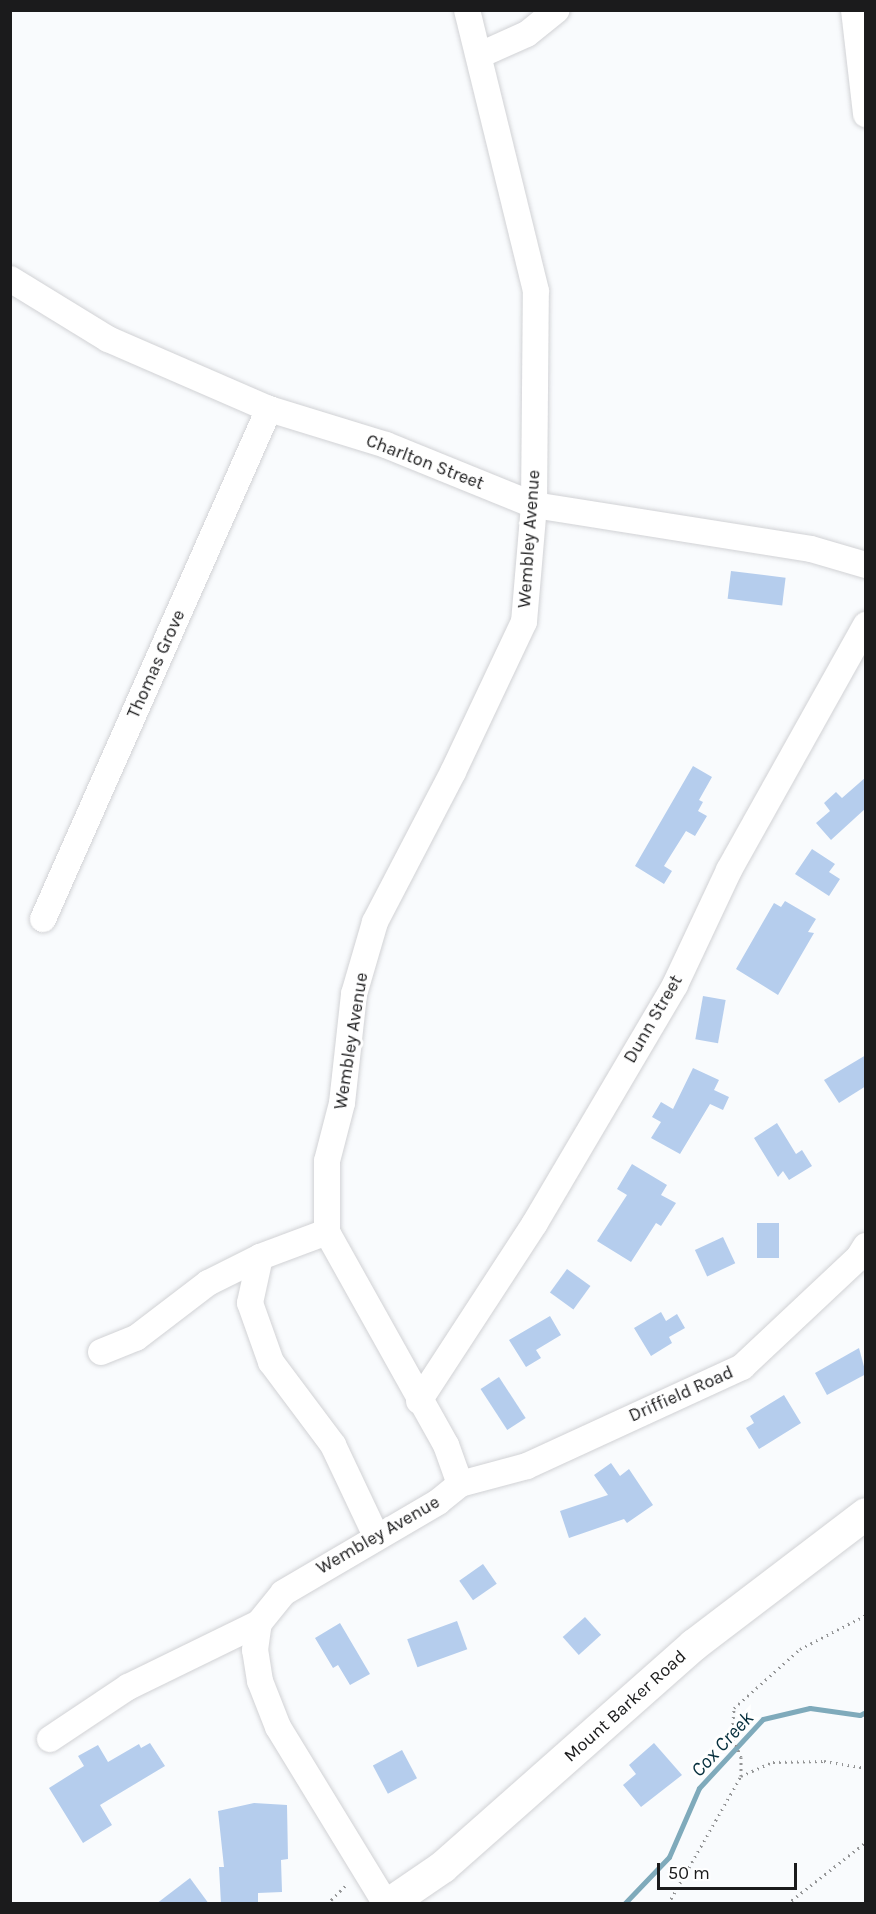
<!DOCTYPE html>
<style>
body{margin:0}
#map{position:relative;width:876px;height:1914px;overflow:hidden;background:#f9fbfd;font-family:Karla,sans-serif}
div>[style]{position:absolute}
.stream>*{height:5px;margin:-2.5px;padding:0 2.5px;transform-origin:2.5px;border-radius:2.5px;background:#7faabb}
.building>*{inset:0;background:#b5cded;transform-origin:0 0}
.path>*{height:3px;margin-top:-1.5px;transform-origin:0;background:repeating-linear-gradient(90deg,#959697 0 1.5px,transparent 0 6px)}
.roads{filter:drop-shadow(0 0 2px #d1d2d5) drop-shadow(0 0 2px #d1d2d5)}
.minor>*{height:26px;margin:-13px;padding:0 13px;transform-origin:13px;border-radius:13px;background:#fff}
.major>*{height:32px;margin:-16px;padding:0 16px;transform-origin:16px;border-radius:16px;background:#fff}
span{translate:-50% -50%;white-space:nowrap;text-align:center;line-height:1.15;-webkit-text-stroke:6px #fff;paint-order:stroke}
.street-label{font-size:18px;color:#1b1b1c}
.water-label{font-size:20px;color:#062f3d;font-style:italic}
.frame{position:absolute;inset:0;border:12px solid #1b1b1c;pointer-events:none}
.scale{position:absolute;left:657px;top:1863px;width:140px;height:27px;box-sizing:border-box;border:3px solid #1b1b1c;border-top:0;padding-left:8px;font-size:18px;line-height:21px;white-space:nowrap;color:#1b1b1c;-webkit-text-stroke:4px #fff;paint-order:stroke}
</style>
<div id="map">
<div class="stream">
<div style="left:624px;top:1904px;width:65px;rotate:-46.2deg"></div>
<div style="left:669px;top:1857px;width:75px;rotate:-66.5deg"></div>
<div style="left:699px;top:1788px;width:94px;rotate:-47.2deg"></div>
<div style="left:763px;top:1719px;width:48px;rotate:-13.2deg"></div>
<div style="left:810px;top:1708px;width:50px;rotate:8deg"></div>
<div style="left:860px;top:1715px;width:7px;rotate:-27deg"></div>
</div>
<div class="building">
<div style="left:731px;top:571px;width:55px;height:28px;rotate:7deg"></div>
<div style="clip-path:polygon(693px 766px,712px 777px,699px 800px,703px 802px,698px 811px,707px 816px,695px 836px,686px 831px,664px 866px,672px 871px,664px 884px,635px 866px)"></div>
<div style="clip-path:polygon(866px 777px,866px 808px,831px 840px,816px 823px,830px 811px,824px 803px,836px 792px,842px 798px)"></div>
<div style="clip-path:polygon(812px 849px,835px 864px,829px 872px,840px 879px,829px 896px,795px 874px)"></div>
<div style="clip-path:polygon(785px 901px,816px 919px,808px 932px,814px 933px,778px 995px,736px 969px,774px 903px,781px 907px)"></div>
<div style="left:703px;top:996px;width:23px;height:44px;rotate:10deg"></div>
<div style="clip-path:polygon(866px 1055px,866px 1086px,839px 1103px,824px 1080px)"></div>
<div style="clip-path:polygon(693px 1068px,719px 1080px,714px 1090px,729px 1097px,723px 1110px,710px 1104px,680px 1154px,651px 1138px,661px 1122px,652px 1117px,661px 1102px,673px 1109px)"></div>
<div style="clip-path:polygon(777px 1123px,796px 1154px,802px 1150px,812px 1166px,789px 1180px,783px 1171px,778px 1177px,754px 1138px)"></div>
<div style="clip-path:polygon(632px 1164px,667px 1185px,661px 1195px,676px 1203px,661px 1226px,656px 1223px,631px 1262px,597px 1241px,627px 1195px,617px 1189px)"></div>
<div style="left:757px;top:1223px;width:22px;height:35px"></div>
<div style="left:723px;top:1237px;width:29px;height:31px;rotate:65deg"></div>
<div style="left:567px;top:1269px;width:29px;height:29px;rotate:36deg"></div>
<div style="clip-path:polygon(661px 1312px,666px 1321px,677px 1314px,685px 1328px,669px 1337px,672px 1343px,651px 1356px,634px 1328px)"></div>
<div style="clip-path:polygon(550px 1316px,561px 1335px,536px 1350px,541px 1358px,526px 1367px,509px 1340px)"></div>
<div style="clip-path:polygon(859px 1348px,866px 1374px,827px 1395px,815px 1373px)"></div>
<div style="left:499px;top:1377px;width:49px;height:22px;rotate:57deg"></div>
<div style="clip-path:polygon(784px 1395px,801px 1423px,759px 1449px,746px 1428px,754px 1423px,750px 1416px)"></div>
<div style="clip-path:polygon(611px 1463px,620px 1476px,629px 1469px,653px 1505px,627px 1523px,624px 1519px,569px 1538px,560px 1511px,608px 1495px,594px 1475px)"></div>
<div style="left:483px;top:1564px;width:24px;height:29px;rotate:55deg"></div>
<div style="left:585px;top:1617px;width:24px;height:30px;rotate:48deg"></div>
<div style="left:457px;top:1621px;width:30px;height:53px;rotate:70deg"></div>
<div style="clip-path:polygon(340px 1623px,370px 1674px,350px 1685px,338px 1665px,333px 1668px,315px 1638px)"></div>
<div style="clip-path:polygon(150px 1743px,165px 1766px,100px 1805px,112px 1825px,83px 1843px,49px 1788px,84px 1766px,78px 1756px,98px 1745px,108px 1762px,139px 1744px,141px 1748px)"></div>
<div style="clip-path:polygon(654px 1743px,682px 1775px,641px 1807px,623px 1785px,636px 1774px,629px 1765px)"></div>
<div style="left:402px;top:1750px;width:32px;height:33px;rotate:62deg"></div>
<div style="clip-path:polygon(254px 1803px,287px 1805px,288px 1859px,281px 1860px,282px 1892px,258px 1893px,258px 1904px,221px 1904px,219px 1867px,224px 1867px,218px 1811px)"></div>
<div style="clip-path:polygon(190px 1878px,209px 1904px,156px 1904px)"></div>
</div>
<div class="path">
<div style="left:741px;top:1776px;width:19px;rotate:-90deg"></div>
<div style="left:741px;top:1757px;width:23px;rotate:-113deg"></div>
<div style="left:732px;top:1736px;width:28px;rotate:-86deg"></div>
<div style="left:734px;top:1708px;width:89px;rotate:-41.8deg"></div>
<div style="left:800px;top:1649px;width:74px;rotate:-27.3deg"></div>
<div style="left:327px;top:1904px;width:28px;rotate:-45deg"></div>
<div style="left:668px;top:1904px;width:147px;rotate:-60.3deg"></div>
<div style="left:741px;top:1776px;width:35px;rotate:-24deg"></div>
<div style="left:773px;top:1762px;width:51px;rotate:-1.1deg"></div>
<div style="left:824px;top:1761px;width:43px;rotate:9.5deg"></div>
<div style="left:787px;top:1904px;width:100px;rotate:-38.1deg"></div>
</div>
<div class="roads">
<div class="minor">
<div style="left:854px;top:10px;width:105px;rotate:83.4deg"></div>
<div style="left:480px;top:55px;width:51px;rotate:-24.1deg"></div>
<div style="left:527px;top:34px;width:38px;rotate:-39deg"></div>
<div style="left:10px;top:279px;width:115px;rotate:31.5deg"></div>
<div style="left:108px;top:339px;width:176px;rotate:23.5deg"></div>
<div style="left:269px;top:409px;width:122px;rotate:17.1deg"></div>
<div style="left:386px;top:445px;width:160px;rotate:22.1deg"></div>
<div style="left:534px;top:505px;width:280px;rotate:9deg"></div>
<div style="left:811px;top:549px;width:57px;rotate:16.2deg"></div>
<div style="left:43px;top:919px;width:558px;rotate:-66.1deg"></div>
<div style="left:260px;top:1257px;width:47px;rotate:102.3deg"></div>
<div style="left:250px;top:1303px;width:63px;rotate:70.4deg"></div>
<div style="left:271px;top:1362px;width:104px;rotate:53.2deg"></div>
<div style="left:333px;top:1445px;width:101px;rotate:64.7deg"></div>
<div style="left:101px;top:1352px;width:38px;rotate:-22deg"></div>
<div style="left:136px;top:1338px;width:91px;rotate:-37.4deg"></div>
<div style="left:208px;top:1283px;width:58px;rotate:-26.6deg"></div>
<div style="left:260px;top:1257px;width:72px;rotate:-20.5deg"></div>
<div style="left:419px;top:1401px;width:212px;rotate:-56.9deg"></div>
<div style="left:535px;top:1223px;width:276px;rotate:-59.5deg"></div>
<div style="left:675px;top:985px;width:127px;rotate:-64.8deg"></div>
<div style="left:729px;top:870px;width:281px;rotate:-60.8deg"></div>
<div style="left:460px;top:1484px;width:69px;rotate:-15deg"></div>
<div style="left:527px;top:1466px;width:237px;rotate:-24.7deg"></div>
<div style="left:742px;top:1367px;width:161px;rotate:-43.2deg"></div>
<div style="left:859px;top:1257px;width:13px;rotate:-58deg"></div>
<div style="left:50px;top:1739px;width:94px;rotate:-33.7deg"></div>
<div style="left:128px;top:1687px;width:146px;rotate:-26deg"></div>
<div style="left:386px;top:1904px;width:207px;rotate:-121.4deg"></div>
<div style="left:278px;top:1727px;width:49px;rotate:-111.4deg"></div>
<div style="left:260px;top:1681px;width:31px;rotate:-99deg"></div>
<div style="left:255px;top:1650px;width:27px;rotate:-82deg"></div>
<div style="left:259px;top:1623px;width:38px;rotate:-51deg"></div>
<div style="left:283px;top:1593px;width:180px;rotate:-30.4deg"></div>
<div style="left:438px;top:1502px;width:28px;rotate:-39deg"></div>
<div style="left:460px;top:1484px;width:41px;rotate:-109.7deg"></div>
<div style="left:446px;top:1445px;width:244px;rotate:-119.2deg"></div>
<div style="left:327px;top:1232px;width:71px;rotate:-90deg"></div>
<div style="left:327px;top:1161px;width:60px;rotate:-75.5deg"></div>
<div style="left:342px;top:1103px;width:110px;rotate:-83.7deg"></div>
<div style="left:354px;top:994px;width:75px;rotate:-73.7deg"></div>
<div style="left:375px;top:922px;width:169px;rotate:-62.5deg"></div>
<div style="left:453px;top:772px;width:166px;rotate:-64.7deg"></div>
<div style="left:524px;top:622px;width:117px;rotate:-85.1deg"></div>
<div style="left:534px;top:505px;width:214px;rotate:-89.5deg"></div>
<div style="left:536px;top:291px;width:289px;rotate:-103.8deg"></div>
</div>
<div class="major">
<div style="left:389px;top:1904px;width:65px;rotate:-34.4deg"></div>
<div style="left:443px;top:1867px;width:335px;rotate:-41.5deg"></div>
<div style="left:694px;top:1645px;width:216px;rotate:-37.3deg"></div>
</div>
</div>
<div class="street-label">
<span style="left:425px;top:462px;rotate:21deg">Charlton Street</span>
<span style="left:529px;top:539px;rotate:-86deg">Wembley Avenue</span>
<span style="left:156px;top:664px;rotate:-66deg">Thomas Grove</span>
<span style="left:653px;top:1019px;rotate:-60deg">Dunn Street</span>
<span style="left:351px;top:1041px;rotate:-81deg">Wembley Avenue</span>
<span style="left:681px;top:1394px;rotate:-24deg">Driffield Road</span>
<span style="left:378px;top:1535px;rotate:-30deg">Wembley Avenue</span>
<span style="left:625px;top:1706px;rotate:-42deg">Mount Barker Road</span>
</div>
<div class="water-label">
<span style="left:722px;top:1744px;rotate:-47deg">Cox Creek</span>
</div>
<div class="frame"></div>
<div class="scale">50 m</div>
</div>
